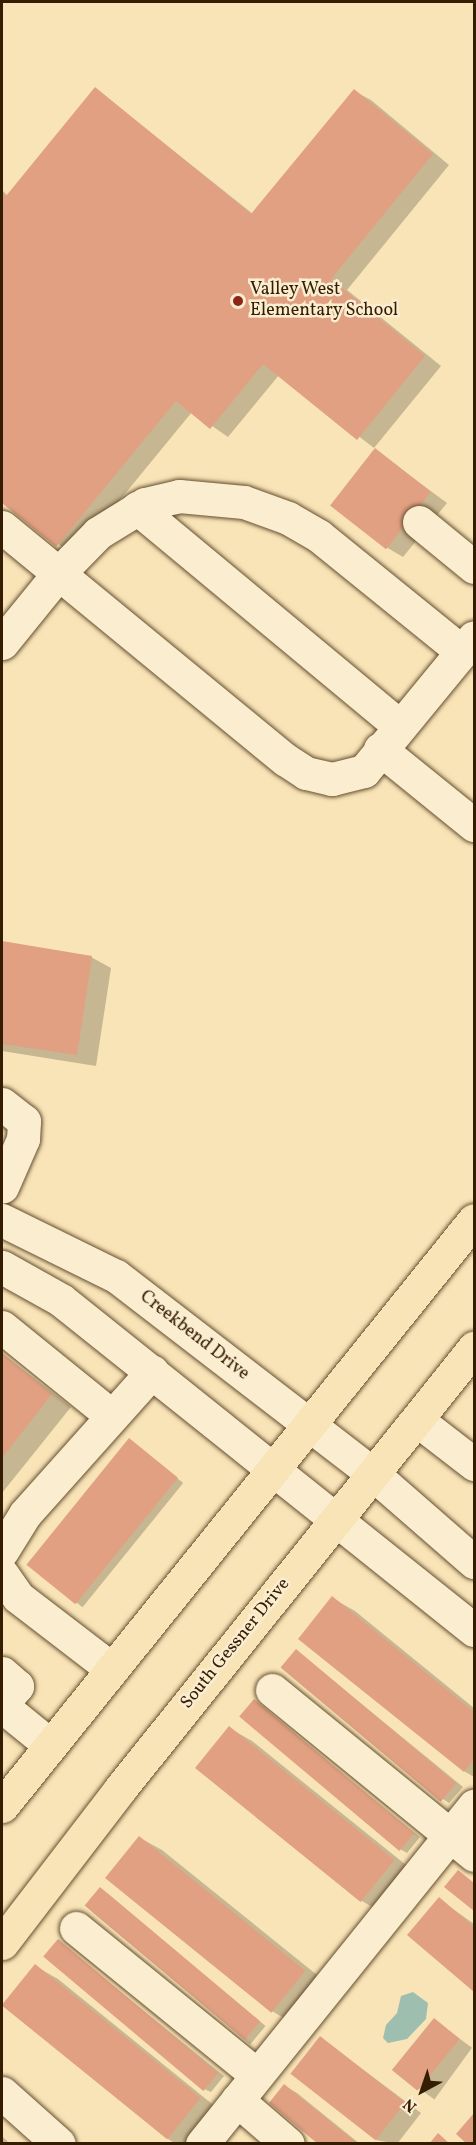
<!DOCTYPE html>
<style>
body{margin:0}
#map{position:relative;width:476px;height:2145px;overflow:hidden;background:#f9e4b7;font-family:Vollkorn,serif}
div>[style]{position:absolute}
.water>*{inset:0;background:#9ebeb0}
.shadow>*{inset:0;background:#0003;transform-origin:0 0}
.building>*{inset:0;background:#e1a082;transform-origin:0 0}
.roads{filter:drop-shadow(0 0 2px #654f30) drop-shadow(0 0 2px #654f30)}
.minor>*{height:33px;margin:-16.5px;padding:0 16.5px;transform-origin:16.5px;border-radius:16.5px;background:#fbedd0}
.major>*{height:33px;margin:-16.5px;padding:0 16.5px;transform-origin:16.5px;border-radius:16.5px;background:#f9e4b7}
.dots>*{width:16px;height:16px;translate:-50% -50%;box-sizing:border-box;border:3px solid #fbedd0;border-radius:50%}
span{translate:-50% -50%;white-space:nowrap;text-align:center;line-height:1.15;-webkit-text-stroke:5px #fbedd0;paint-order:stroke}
.poi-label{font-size:18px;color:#341d03}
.left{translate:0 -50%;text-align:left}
.street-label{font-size:18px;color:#341d03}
.frame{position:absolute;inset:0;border:3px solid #341d03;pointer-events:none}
.north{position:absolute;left:392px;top:2061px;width:60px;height:60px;-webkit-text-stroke:4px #fbedd0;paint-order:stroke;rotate:220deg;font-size:16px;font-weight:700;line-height:24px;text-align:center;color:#341d03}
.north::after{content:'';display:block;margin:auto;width:21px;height:27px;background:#341d03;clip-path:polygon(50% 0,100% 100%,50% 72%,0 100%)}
</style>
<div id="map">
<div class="water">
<div style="clip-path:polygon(413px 1992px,428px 2003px,426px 2019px,407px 2039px,388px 2043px,383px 2038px,386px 2025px,397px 2013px,401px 1996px)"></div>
</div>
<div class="shadow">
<div style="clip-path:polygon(96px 89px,253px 214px,354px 91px,371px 100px,449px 165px,347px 290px,441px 366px,374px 448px,279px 375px,228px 437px,192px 412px,74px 556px,2px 501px,2px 190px,8px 196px)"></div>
<div style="clip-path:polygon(375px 450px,447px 503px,403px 557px,386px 547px)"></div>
<div style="clip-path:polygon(2px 943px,91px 957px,111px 968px,96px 1066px,2px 1051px)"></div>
<div style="clip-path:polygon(2px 1353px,71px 1407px,2px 1493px)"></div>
<div style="left:135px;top:1444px;width:62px;height:160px;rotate:39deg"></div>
<div style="clip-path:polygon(332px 1598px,355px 1611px,474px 1708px,474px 1777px,464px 1771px)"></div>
<div style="clip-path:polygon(297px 1651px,463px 1787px,449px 1803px,443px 1799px)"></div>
<div style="clip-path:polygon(254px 1701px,420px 1837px,407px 1853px,400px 1849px)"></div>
<div style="clip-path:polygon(229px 1728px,252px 1741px,416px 1873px,384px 1914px,362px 1901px,197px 1768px)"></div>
<div style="clip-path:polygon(140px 1838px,162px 1850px,327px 1983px,294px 2024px,272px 2011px,108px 1878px)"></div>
<div style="left:107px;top:1893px;width:207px;height:24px;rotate:40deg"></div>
<div style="clip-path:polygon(439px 1899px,474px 1924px,474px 1990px,409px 1935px)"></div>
<div style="clip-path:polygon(58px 1941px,224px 2076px,211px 2092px,204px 2089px)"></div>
<div style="clip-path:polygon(35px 1966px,58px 1979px,222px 2112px,197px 2144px,176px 2144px,168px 2139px,3px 2006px)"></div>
<div style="left:434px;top:2020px;width:47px;height:64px;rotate:36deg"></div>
<div style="clip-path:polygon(321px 2038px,421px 2113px,397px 2144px,376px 2140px)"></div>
<div style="clip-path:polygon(285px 2086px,297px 2093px,360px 2144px,321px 2144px)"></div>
<div style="clip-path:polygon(2px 2136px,10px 2144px,2px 2144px)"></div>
</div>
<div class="building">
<div style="clip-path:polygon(95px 87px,251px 214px,354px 89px,433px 154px,331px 279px,425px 356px,357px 440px,263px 364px,210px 429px,176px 401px,56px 547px,2px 503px,2px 192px,6px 196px)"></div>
<div style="left:375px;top:448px;width:71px;height:73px;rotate:38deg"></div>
<div style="clip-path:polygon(2px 941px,92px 956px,77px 1055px,2px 1044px)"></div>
<div style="clip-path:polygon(2px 1353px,52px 1394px,2px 1458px)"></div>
<div style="left:129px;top:1438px;width:63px;height:163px;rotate:39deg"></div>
<div style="clip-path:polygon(332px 1596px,474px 1712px,474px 1759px,464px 1772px,298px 1639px)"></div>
<div style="left:296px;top:1649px;width:209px;height:24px;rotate:40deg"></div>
<div style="left:254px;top:1699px;width:209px;height:23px;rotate:40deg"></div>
<div style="left:229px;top:1726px;width:213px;height:54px;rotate:39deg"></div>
<div style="left:139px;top:1836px;width:214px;height:54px;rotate:39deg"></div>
<div style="clip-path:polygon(458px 1870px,474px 1883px,474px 1911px,444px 1887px)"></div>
<div style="left:100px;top:1887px;width:209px;height:24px;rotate:40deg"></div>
<div style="clip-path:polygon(439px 1897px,474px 1927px,474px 1992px,407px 1935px)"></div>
<div style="left:58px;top:1939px;width:209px;height:23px;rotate:40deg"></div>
<div style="left:35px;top:1964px;width:213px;height:53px;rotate:39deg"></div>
<div style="left:434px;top:2018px;width:33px;height:67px;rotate:39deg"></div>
<div style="left:320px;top:2036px;width:108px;height:48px;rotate:38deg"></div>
<div style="clip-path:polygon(284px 2084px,358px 2144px,318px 2144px,269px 2103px)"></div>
<div style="clip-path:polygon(474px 2113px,474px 2144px,467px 2144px,456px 2134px)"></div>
<div style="clip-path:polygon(438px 2133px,450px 2144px,429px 2144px)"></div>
</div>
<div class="roads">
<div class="minor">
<div style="left:137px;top:508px;width:342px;rotate:39.7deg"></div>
<div style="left:419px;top:522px;width:71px;rotate:39.3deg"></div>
<div style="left:2px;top:527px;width:367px;rotate:39.4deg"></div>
<div style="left:286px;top:760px;width:24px;rotate:33deg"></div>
<div style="left:306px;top:773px;width:27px;rotate:13deg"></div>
<div style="left:332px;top:779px;width:33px;rotate:-14deg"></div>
<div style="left:364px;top:771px;width:173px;rotate:-50.6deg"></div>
<div style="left:2px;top:643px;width:89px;rotate:-50.9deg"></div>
<div style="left:58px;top:574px;width:57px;rotate:-45.7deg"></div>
<div style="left:98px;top:533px;width:55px;rotate:-31.7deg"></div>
<div style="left:145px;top:504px;width:35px;rotate:-13deg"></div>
<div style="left:179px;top:496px;width:65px;rotate:5.3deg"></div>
<div style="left:244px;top:502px;width:47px;rotate:20deg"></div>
<div style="left:288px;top:518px;width:36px;rotate:30deg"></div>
<div style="left:319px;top:536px;width:184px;rotate:39deg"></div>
<div style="left:380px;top:749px;width:121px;rotate:39deg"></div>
<div style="left:2px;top:1104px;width:28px;rotate:38deg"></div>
<div style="left:24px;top:1121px;width:18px;rotate:93deg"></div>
<div style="left:23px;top:1139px;width:52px;rotate:113.6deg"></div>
<div style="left:2px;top:1220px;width:127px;rotate:26.2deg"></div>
<div style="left:116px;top:1276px;width:324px;rotate:37.6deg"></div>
<div style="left:373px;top:1474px;width:134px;rotate:41.1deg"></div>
<div style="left:2px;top:1267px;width:68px;rotate:29.2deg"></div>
<div style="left:61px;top:1300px;width:529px;rotate:38.63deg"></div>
<div style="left:2px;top:1327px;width:141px;rotate:39deg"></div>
<div style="left:417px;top:1420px;width:72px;rotate:37.7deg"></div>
<div style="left:2px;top:1551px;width:44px;rotate:-58.1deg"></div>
<div style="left:25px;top:1514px;width:191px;rotate:-48.2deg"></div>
<div style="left:2px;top:1574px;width:28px;rotate:55deg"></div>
<div style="left:18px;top:1597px;width:118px;rotate:37.5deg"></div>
<div style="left:2px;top:1673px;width:20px;rotate:41deg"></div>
<div style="left:17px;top:1686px;width:23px;rotate:130deg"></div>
<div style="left:272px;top:1690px;width:261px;rotate:39.2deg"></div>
<div style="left:2px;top:1706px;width:62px;rotate:39.1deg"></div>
<div style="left:76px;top:1928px;width:233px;rotate:39.1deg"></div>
<div style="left:2px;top:2093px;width:76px;rotate:41.8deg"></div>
<div style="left:237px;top:2100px;width:67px;rotate:40.8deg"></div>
<div style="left:202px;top:2144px;width:434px;rotate:-51.2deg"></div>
</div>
<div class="major">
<div style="left:2px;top:1806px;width:752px;rotate:-51.15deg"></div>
<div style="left:2px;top:1943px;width:194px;rotate:-52.5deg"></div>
<div style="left:120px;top:1789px;width:566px;rotate:-51.25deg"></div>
</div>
</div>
<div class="dots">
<div style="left:238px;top:301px;background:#8f2418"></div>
</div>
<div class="poi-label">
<span class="left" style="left:250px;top:301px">Valley West<br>Elementary School</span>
</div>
<div class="street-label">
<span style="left:194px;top:1336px;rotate:38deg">Creekbend Drive</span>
<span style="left:236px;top:1644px;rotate:-51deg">South Gessner Drive</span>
</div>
<div class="frame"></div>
<div class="north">N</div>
</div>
